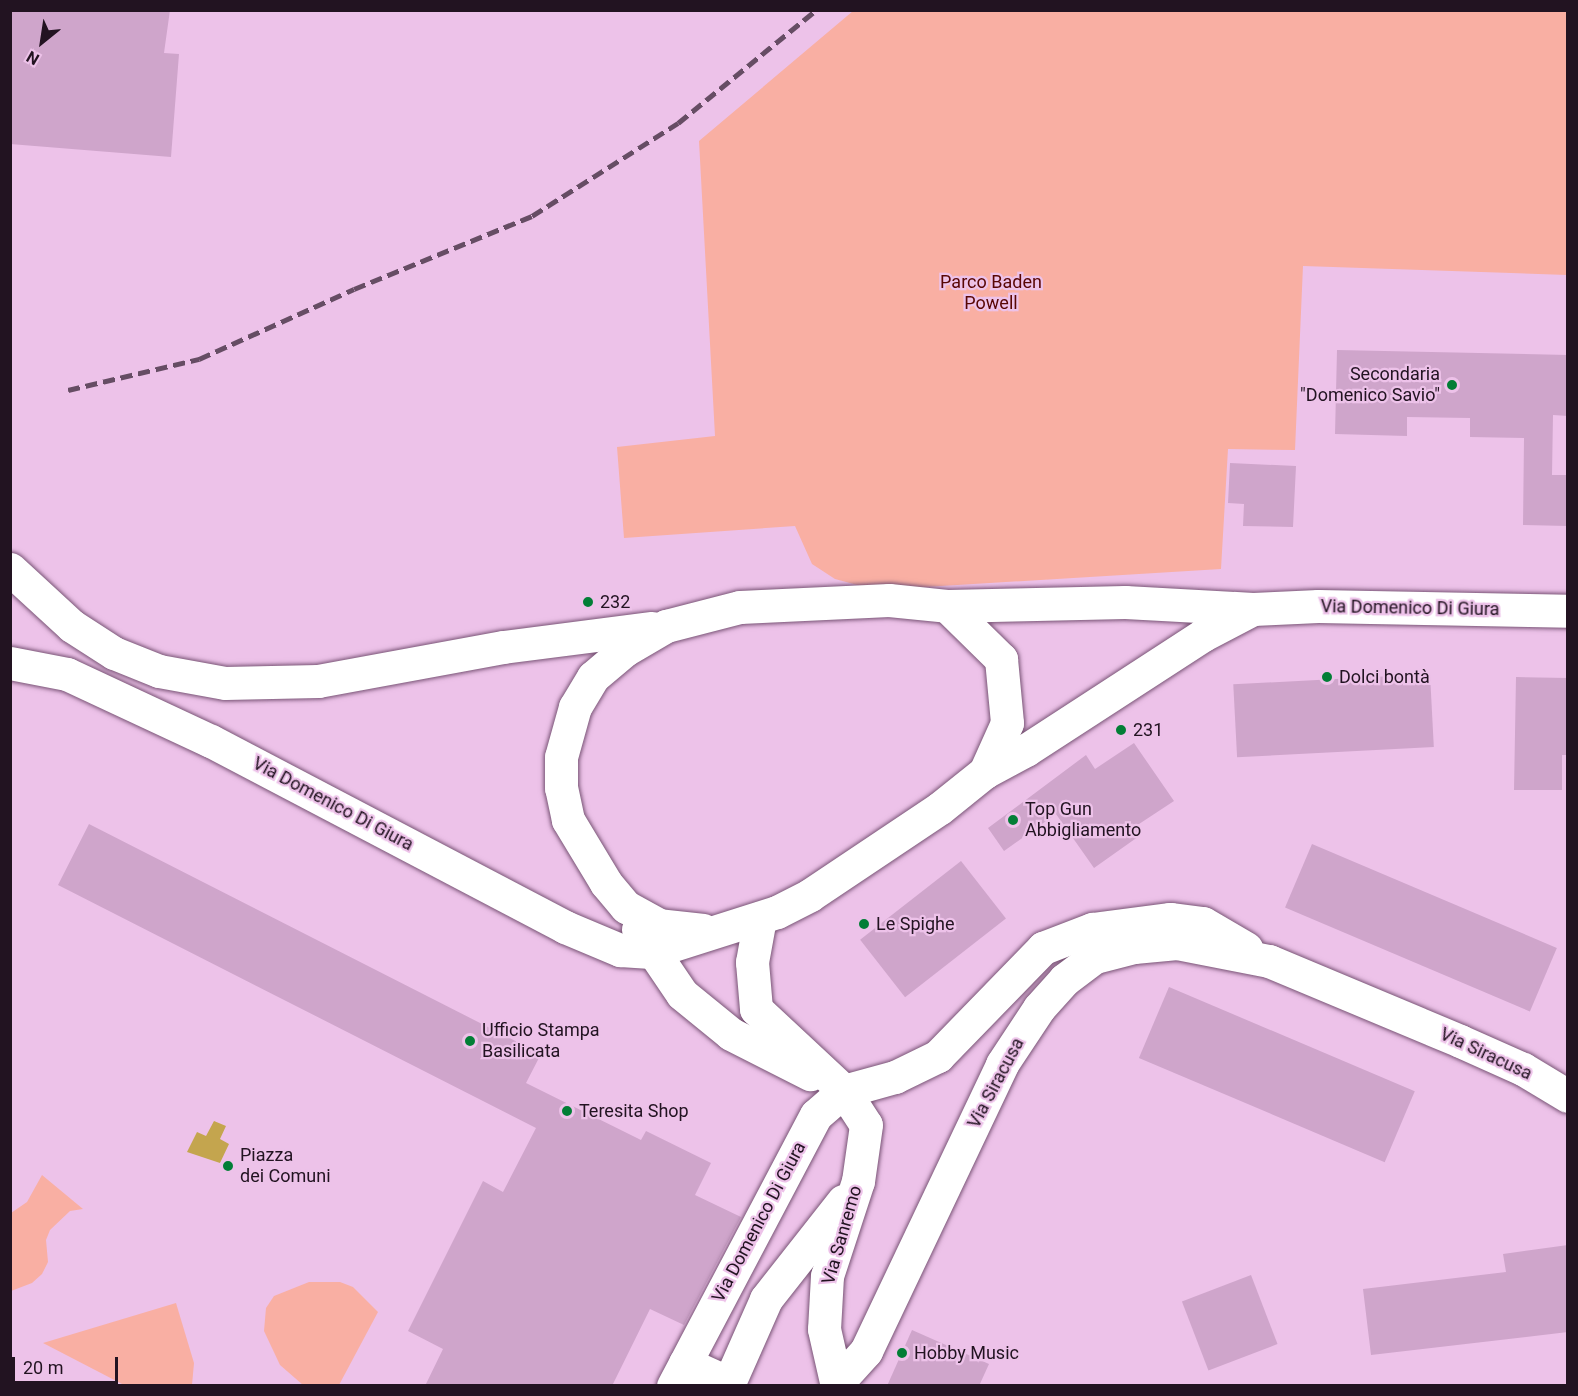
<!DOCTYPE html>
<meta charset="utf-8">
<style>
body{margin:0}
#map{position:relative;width:1578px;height:1396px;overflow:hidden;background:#edc2e9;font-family:Roboto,sans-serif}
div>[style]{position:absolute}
.green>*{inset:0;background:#f9afa3}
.water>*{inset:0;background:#c4a54e}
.building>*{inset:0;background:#cfa5cb;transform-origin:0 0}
.roads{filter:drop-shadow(0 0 2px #795476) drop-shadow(0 0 2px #795476)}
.minor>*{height:33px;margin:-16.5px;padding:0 16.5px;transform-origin:16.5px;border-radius:16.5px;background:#fff}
.major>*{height:33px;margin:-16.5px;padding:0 16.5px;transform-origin:16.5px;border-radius:16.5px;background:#fff}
.rail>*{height:4.5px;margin-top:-2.25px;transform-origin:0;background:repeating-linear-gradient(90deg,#664d64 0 12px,transparent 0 18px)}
.dots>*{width:16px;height:16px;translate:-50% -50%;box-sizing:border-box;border:3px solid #edc2e9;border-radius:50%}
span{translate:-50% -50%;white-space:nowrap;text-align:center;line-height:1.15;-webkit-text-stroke:4.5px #edc2e9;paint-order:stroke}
.park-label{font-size:18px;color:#580603}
.poi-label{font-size:18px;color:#221321}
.right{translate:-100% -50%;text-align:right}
.left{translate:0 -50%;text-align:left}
.street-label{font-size:18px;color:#221321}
.frame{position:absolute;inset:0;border:12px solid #221321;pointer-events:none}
.north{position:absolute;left:12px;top:12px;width:60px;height:60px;-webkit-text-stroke:4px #edc2e9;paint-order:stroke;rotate:210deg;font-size:16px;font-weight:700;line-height:24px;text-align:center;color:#221321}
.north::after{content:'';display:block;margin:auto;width:21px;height:27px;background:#221321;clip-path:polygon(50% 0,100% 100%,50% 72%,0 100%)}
.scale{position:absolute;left:12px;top:1357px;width:106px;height:27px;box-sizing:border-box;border:3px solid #221321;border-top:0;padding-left:8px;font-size:18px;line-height:21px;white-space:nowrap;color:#221321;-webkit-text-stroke:4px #edc2e9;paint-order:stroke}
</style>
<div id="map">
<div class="green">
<div style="clip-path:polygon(853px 11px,1567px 11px,1567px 275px,1303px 266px,1295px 450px,1228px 449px,1221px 569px,876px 590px,835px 579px,812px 564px,795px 526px,624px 538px,617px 447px,715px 436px,699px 141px)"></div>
<div style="clip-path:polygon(42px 1175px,83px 1209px,70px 1211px,50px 1230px,46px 1240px,48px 1262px,42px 1274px,32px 1283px,11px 1291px,11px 1213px,27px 1202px)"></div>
<div style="clip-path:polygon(309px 1282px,340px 1282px,353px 1287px,378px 1312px,339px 1385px,303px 1385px,280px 1365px,264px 1331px,266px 1308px,274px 1296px)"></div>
<div style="clip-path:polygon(176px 1303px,194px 1363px,192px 1385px,124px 1385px,43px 1343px)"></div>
</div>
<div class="water">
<div style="clip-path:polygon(214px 1121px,226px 1126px,220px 1139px,229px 1144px,220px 1163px,187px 1152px,197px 1132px,206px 1136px)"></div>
</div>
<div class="building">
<div style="clip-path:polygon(10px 10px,170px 10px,164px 53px,179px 54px,171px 157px,10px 144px)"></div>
<div style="clip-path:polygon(1337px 350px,1568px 355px,1568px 416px,1553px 415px,1552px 475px,1568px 475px,1568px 526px,1523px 525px,1524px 438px,1470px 437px,1470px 418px,1407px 417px,1407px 436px,1335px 434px)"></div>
<div style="clip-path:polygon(1230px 463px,1296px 466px,1293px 527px,1243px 526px,1244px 504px,1228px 503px)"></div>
<div style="left:1430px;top:674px;width:73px;height:197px;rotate:87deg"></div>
<div style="clip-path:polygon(1516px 677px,1568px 678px,1568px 755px,1562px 755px,1562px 790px,1514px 790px)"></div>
<div style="clip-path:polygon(1134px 743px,1174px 801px,1136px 826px,1142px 834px,1094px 868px,1056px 814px,1004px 851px,988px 828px,1086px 755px,1095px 769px)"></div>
<div style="clip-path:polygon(89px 824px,541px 1054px,526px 1083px,641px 1140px,646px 1131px,711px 1163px,695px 1195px,741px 1217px,684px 1325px,650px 1309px,612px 1386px,425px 1386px,443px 1349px,408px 1331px,483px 1181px,503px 1192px,536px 1128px,58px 885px)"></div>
<div style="left:1312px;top:844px;width:266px;height:69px;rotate:23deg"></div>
<div style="left:961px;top:861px;width:73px;height:128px;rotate:52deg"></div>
<div style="left:1169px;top:987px;width:267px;height:77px;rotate:23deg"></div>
<div style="clip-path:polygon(1568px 1245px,1568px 1332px,1371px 1355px,1363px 1289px,1506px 1272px,1503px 1254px)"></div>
<div style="left:1251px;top:1275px;width:74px;height:74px;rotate:69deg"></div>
<div style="clip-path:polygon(912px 1330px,989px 1364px,979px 1386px,887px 1386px)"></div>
</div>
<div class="roads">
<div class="minor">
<div style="left:760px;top:918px;width:45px;rotate:100.3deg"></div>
<div style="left:752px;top:962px;width:47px;rotate:85.1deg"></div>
<div style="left:756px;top:1009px;width:120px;rotate:43deg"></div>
<div style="left:844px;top:1091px;width:40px;rotate:57.1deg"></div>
<div style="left:866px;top:1125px;width:57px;rotate:98.1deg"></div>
<div style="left:858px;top:1181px;width:100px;rotate:108.1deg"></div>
<div style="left:827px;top:1276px;width:53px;rotate:93.2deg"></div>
<div style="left:824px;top:1329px;width:58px;rotate:77.2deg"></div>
<div style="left:638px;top:929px;width:78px;rotate:55.9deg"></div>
<div style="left:682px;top:994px;width:63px;rotate:39.2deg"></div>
<div style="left:731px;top:1034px;width:89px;rotate:26.9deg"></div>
<div style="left:685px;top:1363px;width:48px;rotate:24.4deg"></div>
<div style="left:729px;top:1383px;width:92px;rotate:-66.2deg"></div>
<div style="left:766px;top:1299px;width:125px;rotate:-51.8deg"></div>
<div style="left:838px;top:1382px;width:42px;rotate:-47.9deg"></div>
<div style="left:866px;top:1351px;width:318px;rotate:-64.6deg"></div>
<div style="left:1002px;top:1064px;width:67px;rotate:-56.5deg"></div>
<div style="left:1039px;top:1008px;width:38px;rotate:-48deg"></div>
<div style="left:1064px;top:980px;width:39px;rotate:-37deg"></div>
<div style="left:1095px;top:957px;width:40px;rotate:-14.4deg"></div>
<div style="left:1134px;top:947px;width:43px;rotate:-5.3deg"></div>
<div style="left:1177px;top:943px;width:94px;rotate:11.1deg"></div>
<div style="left:1269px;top:961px;width:207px;rotate:22.7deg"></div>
<div style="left:1460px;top:1041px;width:69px;rotate:24deg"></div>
<div style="left:1523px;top:1069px;width:52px;rotate:31deg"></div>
<div style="left:673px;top:1386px;width:306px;rotate:-62.2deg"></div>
<div style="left:816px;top:1115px;width:37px;rotate:-41deg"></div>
<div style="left:844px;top:1091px;width:53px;rotate:-15.4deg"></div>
<div style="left:895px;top:1077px;width:48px;rotate:-26deg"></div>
<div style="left:938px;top:1056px;width:151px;rotate:-45.8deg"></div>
<div style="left:1043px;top:948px;width:53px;rotate:-21.2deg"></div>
<div style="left:1092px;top:929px;width:79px;rotate:-7.3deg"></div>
<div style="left:1170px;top:919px;width:33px;rotate:7deg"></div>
<div style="left:1203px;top:923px;width:50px;rotate:30.2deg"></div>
</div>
<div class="major">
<div style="left:10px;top:569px;width:84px;rotate:42.6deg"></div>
<div style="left:72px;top:626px;width:50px;rotate:32.7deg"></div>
<div style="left:114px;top:653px;width:48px;rotate:21.8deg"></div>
<div style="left:159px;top:671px;width:67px;rotate:10.3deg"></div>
<div style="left:225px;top:683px;width:93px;rotate:-1.2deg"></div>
<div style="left:318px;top:681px;width:188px;rotate:-10.4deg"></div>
<div style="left:503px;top:647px;width:150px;rotate:-7.3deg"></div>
<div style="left:947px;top:606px;width:76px;rotate:44.5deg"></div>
<div style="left:1001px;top:659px;width:64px;rotate:84.6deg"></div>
<div style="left:1007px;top:723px;width:54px;rotate:114.2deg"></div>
<div style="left:10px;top:663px;width:58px;rotate:10.9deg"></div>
<div style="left:67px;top:674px;width:159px;rotate:25deg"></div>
<div style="left:211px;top:741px;width:400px;rotate:27.7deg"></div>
<div style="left:565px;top:927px;width:60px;rotate:22.7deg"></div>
<div style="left:620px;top:950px;width:31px;rotate:4deg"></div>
<div style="left:651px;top:952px;width:132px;rotate:-17.6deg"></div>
<div style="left:777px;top:912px;width:37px;rotate:-27deg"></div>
<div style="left:810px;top:895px;width:156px;rotate:-33.8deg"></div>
<div style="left:940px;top:808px;width:58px;rotate:-38.7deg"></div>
<div style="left:985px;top:772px;width:47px;rotate:-28.2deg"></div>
<div style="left:1026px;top:750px;width:211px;rotate:-33deg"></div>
<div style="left:1203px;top:635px;width:56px;rotate:-27.5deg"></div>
<div style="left:703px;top:930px;width:44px;rotate:-173.5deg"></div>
<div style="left:659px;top:925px;width:38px;rotate:-151deg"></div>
<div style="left:626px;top:907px;width:31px;rotate:-130deg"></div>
<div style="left:606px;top:883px;width:74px;rotate:-121.1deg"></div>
<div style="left:568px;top:820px;width:33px;rotate:-102deg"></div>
<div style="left:561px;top:788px;width:31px;rotate:-90deg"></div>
<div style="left:561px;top:757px;width:52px;rotate:-74.4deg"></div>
<div style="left:575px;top:707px;width:35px;rotate:-59deg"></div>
<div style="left:593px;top:677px;width:42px;rotate:-40.2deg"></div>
<div style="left:625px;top:650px;width:48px;rotate:-30.3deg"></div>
<div style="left:666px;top:626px;width:76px;rotate:-14.4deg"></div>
<div style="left:740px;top:607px;width:149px;rotate:-2.7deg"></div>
<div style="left:889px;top:600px;width:58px;rotate:5.9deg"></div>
<div style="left:947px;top:606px;width:178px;rotate:-1.3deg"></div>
<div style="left:1125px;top:602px;width:128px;rotate:3.1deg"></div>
<div style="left:1253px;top:609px;width:65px;rotate:-2.6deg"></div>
<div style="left:1318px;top:606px;width:250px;rotate:1.1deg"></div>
</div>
</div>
<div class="rail">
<div style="left:68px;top:390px;width:135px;rotate:-13.3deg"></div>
<div style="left:199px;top:359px;width:170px;rotate:-24.3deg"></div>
<div style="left:354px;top:289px;width:192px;rotate:-22.3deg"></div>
<div style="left:532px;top:216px;width:173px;rotate:-32.5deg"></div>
<div style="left:678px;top:123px;width:178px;rotate:-39.3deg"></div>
</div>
<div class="dots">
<div style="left:1452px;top:385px;background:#027e36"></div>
<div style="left:588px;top:602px;background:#027e36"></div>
<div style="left:1327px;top:677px;background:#027e36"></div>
<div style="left:1121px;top:730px;background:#027e36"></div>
<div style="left:1013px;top:820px;background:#027e36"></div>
<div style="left:864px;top:924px;background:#027e36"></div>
<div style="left:470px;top:1041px;background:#027e36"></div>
<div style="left:567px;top:1111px;background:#027e36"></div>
<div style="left:228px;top:1166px;background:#027e36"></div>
<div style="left:902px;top:1353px;background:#027e36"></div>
</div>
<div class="park-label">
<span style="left:991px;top:293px">Parco Baden<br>Powell</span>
</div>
<div class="poi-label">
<span class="right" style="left:1440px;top:385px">Secondaria<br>"Domenico Savio"</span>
<span class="left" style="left:600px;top:602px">232</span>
<span class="left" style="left:1339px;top:677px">Dolci bontà</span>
<span class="left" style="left:1133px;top:730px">231</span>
<span class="left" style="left:1025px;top:820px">Top Gun<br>Abbigliamento</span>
<span class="left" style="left:876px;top:924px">Le Spighe</span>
<span class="left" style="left:482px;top:1041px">Ufficio Stampa<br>Basilicata</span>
<span class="left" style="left:579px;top:1111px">Teresita Shop</span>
<span class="left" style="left:240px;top:1166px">Piazza<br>dei Comuni</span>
<span class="left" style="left:914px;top:1353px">Hobby Music</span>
</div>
<div class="street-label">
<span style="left:1410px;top:608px;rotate:1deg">Via Domenico Di Giura</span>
<span style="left:333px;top:804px;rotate:28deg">Via Domenico Di Giura</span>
<span style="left:1486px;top:1054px;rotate:25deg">Via Siracusa</span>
<span style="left:996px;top:1083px;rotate:-62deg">Via Siracusa</span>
<span style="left:759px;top:1222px;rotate:-62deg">Via Domenico Di Giura</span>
<span style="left:842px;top:1235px;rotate:-74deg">Via Sanremo</span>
</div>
<div class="frame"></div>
<div class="north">N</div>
<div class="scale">20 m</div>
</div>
